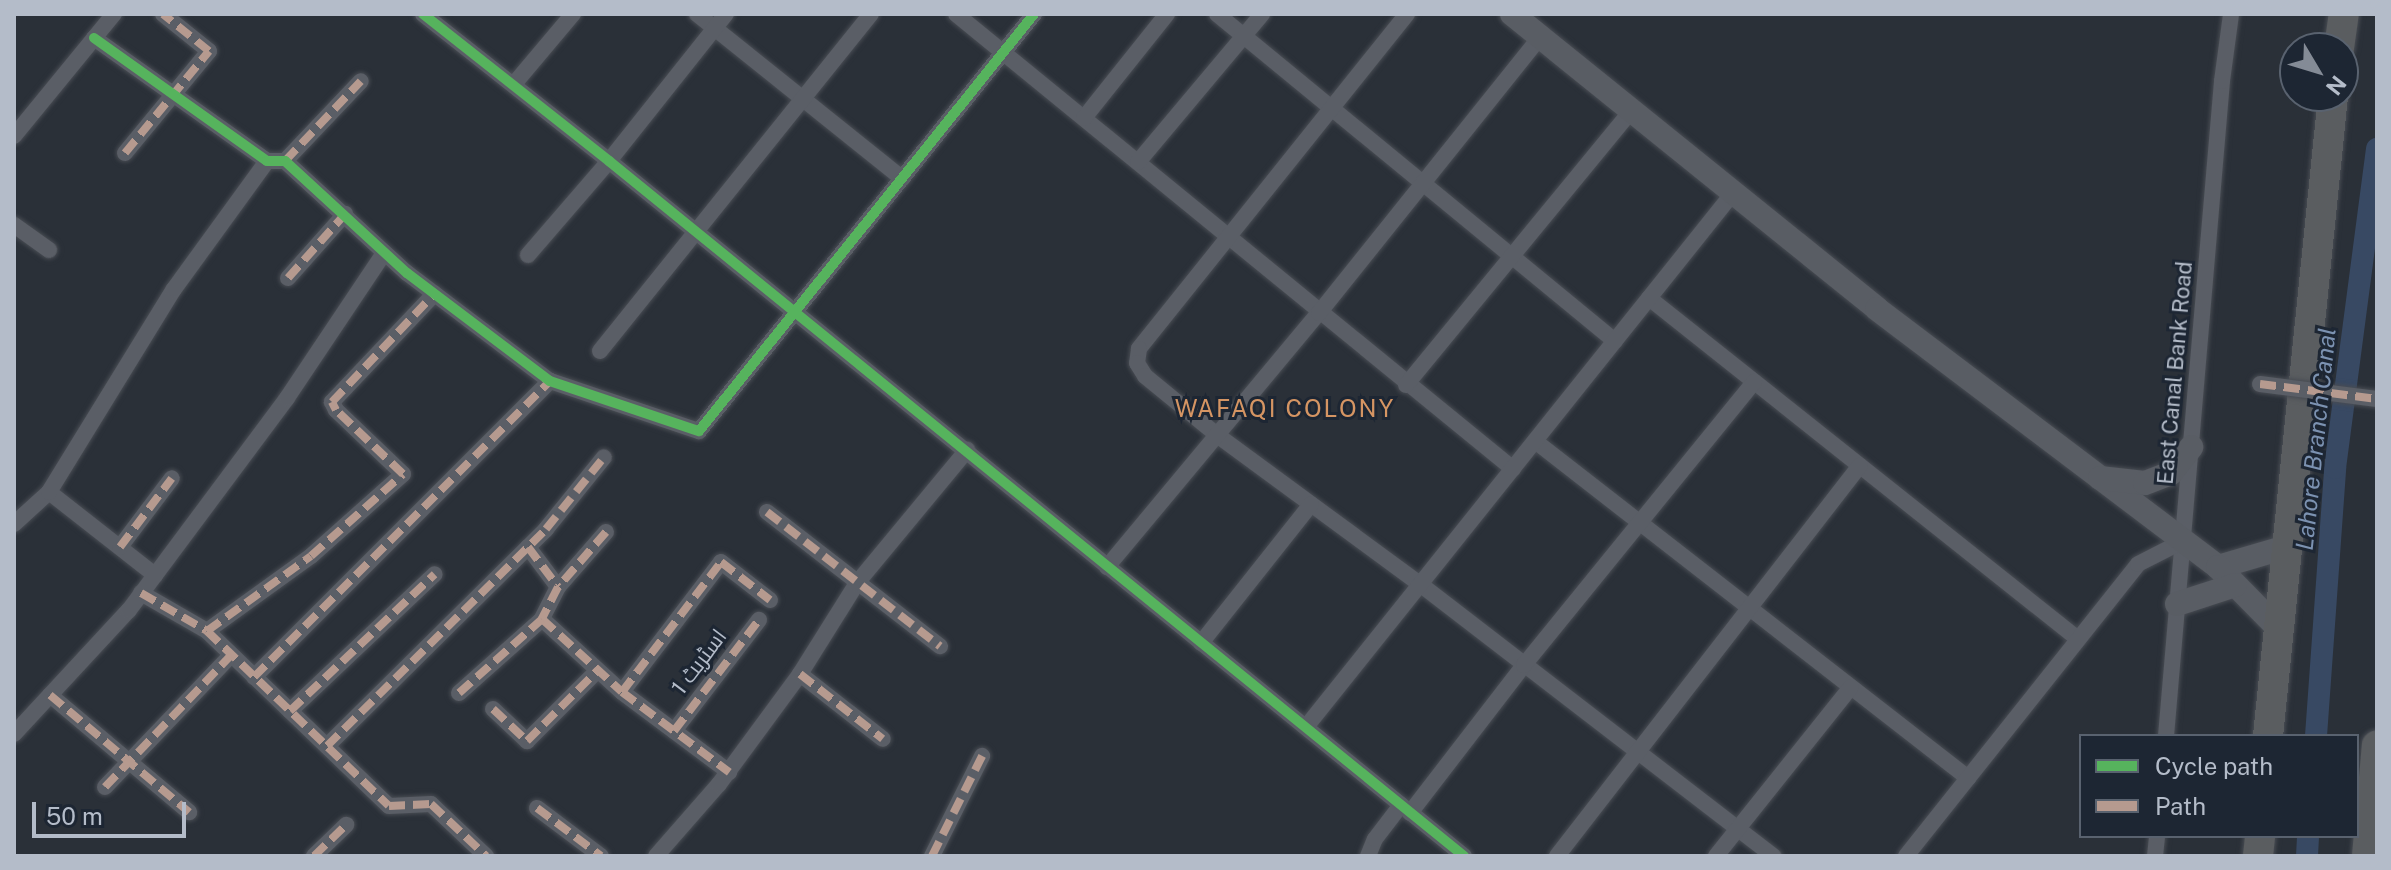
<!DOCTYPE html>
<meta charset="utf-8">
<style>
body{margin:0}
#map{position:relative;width:2391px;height:870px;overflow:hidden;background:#2a3038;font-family:"Public Sans",Cairo,sans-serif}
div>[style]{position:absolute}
.canal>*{height:22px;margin:-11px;padding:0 11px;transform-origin:11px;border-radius:11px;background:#384963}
.roads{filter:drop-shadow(0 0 2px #484c53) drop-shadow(0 0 2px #484c53)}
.street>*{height:16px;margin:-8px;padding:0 8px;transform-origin:8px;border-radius:8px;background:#5a5e66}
.secondary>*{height:24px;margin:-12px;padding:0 12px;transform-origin:12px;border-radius:12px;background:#595d64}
.highway>*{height:30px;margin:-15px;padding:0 15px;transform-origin:15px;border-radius:15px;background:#5a5d60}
.bridges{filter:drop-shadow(0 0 2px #484c53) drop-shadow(0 0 2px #484c53)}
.street-bridge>*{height:16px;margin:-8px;padding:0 8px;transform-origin:8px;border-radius:8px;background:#5a5e66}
.quiet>*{height:8px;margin-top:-4px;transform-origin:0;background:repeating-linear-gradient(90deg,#b69a8f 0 16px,transparent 0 24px)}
.cycleway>*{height:10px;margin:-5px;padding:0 5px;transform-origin:5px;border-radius:5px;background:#56b35d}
span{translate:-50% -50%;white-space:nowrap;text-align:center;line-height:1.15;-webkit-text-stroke:6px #1d2633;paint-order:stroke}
.street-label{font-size:22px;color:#b4bcc9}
.neighbourhood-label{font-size:24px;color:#d59563;letter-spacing:2px}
.water-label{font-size:24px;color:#7c92b1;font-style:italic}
.frame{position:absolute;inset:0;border:16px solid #b4bcc9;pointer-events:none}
.legend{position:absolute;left:2079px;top:734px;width:280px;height:104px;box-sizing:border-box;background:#1d2633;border:2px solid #59626f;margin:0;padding:10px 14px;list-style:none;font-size:24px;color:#b4bcc9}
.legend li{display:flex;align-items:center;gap:16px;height:40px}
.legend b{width:40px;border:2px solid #59626f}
.north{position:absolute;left:2279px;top:32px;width:80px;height:80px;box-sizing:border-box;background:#1d2633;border:2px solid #59626f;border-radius:50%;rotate:128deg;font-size:22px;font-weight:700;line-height:32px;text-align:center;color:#b4bcc9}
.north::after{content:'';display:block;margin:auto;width:28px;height:36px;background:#848b96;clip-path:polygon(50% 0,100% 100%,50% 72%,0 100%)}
.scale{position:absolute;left:32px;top:802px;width:154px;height:36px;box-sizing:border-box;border:4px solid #b4bcc9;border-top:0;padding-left:10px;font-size:24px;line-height:28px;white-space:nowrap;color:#b4bcc9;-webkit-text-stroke:6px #1d2633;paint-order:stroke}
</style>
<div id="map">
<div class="canal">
<div style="left:2316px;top:736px;width:269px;rotate:-85.9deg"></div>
<div style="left:2335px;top:468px;width:322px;rotate:-82.5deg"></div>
<div style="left:2307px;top:856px;width:20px;rotate:-87deg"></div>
</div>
<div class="roads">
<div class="street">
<div style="left:423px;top:14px;width:237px;rotate:38.3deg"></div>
<div style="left:609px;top:161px;width:1102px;rotate:39.11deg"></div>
<div style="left:697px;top:14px;width:263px;rotate:38.7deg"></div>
<div style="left:956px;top:14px;width:719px;rotate:39.24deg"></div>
<div style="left:1217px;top:14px;width:515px;rotate:39.41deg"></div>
<div style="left:1407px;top:14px;width:429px;rotate:128.7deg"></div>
<div style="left:1139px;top:349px;width:14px;rotate:98deg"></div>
<div style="left:1137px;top:363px;width:15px;rotate:58deg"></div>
<div style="left:1145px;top:376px;width:93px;rotate:39.3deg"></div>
<div style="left:1217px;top:435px;width:252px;rotate:36.3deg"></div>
<div style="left:1420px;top:584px;width:446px;rotate:37.6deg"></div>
<div style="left:94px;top:38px;width:212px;rotate:35.4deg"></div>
<div style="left:267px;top:161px;width:18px"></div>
<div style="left:285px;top:161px;width:166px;rotate:42.6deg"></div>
<div style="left:407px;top:273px;width:179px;rotate:37.1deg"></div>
<div style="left:550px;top:381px;width:157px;rotate:18.6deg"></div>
<div style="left:699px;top:431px;width:535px;rotate:-51.22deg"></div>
<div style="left:514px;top:84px;width:92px;rotate:-49.9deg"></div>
<div style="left:1084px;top:118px;width:133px;rotate:-51.4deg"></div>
<div style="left:14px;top:136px;width:158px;rotate:-50.7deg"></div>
<div style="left:125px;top:153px;width:132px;rotate:-50.5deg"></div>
<div style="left:209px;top:51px;width:59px;rotate:-141.2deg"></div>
<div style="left:285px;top:161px;width:110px;rotate:-46.5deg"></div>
<div style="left:1138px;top:162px;width:193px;rotate:-50deg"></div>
<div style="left:14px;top:225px;width:43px;rotate:35.5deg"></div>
<div style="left:528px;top:255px;width:124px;rotate:-49.2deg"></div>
<div style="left:609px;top:161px;width:188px;rotate:-51.5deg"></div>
<div style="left:288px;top:278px;width:86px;rotate:-48.3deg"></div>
<div style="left:1649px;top:298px;width:548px;rotate:38.48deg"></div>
<div style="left:600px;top:351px;width:432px;rotate:-51.2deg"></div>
<div style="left:1406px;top:385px;width:356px;rotate:-50.6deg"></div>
<div style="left:1535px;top:441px;width:549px;rotate:37.89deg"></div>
<div style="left:49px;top:492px;width:135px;rotate:38.1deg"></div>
<div style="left:767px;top:512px;width:219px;rotate:37.8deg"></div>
<div style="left:14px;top:524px;width:47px;rotate:-42.4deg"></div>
<div style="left:49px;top:492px;width:238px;rotate:-58.4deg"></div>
<div style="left:174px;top:289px;width:158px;rotate:-54deg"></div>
<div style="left:606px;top:532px;width:73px;rotate:131.1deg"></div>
<div style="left:558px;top:587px;width:36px;rotate:117deg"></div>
<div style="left:542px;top:619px;width:108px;rotate:42.4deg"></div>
<div style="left:622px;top:692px;width:134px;rotate:36.8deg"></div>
<div style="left:120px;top:547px;width:86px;rotate:-53deg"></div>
<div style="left:528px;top:547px;width:50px;rotate:53.1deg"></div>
<div style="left:1107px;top:567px;width:331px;rotate:-50.2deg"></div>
<div style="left:1319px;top:313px;width:354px;rotate:-51.3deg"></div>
<div style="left:141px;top:593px;width:76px;rotate:29.9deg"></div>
<div style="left:207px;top:631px;width:252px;rotate:43.9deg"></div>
<div style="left:389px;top:806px;width:42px;rotate:-2.7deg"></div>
<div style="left:431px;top:804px;width:76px;rotate:43.4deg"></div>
<div style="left:207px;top:631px;width:128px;rotate:-35.8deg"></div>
<div style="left:311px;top:556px;width:123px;rotate:-41.7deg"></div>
<div style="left:403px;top:474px;width:93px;rotate:-136.3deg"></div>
<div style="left:336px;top:410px;width:9px;rotate:-117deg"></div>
<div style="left:332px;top:402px;width:149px;rotate:-46.6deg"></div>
<div style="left:1201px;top:643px;width:177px;rotate:-51.6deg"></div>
<div style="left:800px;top:674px;width:105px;rotate:38.1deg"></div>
<div style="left:254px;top:677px;width:419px;rotate:-45deg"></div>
<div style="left:622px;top:692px;width:163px;rotate:-52.7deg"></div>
<div style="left:721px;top:562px;width:62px;rotate:37.8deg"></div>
<div style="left:459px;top:693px;width:111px;rotate:-41.7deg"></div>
<div style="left:50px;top:695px;width:182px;rotate:40.1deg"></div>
<div style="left:493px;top:709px;width:47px;rotate:43.3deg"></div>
<div style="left:527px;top:741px;width:100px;rotate:-45deg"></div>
<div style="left:290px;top:711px;width:199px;rotate:-43.4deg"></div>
<div style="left:1306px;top:727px;width:684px;rotate:-51.35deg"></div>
<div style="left:674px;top:731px;width:140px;rotate:-52.6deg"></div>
<div style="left:14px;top:734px;width:169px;rotate:-47.2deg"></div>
<div style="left:129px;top:610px;width:264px;rotate:-53.3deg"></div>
<div style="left:287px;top:398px;width:174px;rotate:-56.2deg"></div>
<div style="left:2166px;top:736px;width:657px;rotate:-85.11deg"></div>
<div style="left:2222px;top:81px;width:68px;rotate:-82.3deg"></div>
<div style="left:327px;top:746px;width:308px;rotate:-44.7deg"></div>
<div style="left:546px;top:529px;width:92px;rotate:-51.1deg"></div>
<div style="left:105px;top:787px;width:182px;rotate:-46.3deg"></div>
<div style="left:537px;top:808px;width:80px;rotate:36.9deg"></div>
<div style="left:1410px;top:813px;width:187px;rotate:-52.4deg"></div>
<div style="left:1524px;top:665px;width:365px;rotate:-50.9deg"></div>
<div style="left:314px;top:856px;width:45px;rotate:-44.1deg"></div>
<div style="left:656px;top:856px;width:96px;rotate:-48.8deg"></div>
<div style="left:719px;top:784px;width:137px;rotate:-53.6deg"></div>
<div style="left:800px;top:674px;width:107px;rotate:-57.9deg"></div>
<div style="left:857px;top:583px;width:173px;rotate:-50.4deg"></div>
<div style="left:932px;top:856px;width:112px;rotate:-63.4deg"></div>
<div style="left:1368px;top:856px;width:18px;rotate:-68deg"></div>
<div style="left:1375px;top:839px;width:43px;rotate:-52.6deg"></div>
<div style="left:1557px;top:856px;width:494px;rotate:-52.2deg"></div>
<div style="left:1716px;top:856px;width:216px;rotate:-51.4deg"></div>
<div style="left:1906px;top:856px;width:373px;rotate:-51.5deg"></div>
<div style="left:2138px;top:564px;width:51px;rotate:-27.1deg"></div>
<div style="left:2155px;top:856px;width:20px;rotate:-84deg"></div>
</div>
<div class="secondary">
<div style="left:1512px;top:14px;width:469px;rotate:38.9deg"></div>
<div style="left:1877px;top:309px;width:428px;rotate:37.1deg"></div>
<div style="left:2218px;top:567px;width:71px;rotate:-16.4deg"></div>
<div style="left:2100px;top:478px;width:45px;rotate:6.3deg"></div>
<div style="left:2145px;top:483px;width:28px;rotate:-21deg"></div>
<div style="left:2171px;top:473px;width:33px;rotate:-52deg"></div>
<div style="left:2218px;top:567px;width:84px;rotate:45.5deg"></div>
<div style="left:2177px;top:604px;width:61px;rotate:-18.1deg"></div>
</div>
<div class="highway">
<div style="left:2339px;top:48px;width:34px;rotate:-82deg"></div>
<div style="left:2268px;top:736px;width:643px;rotate:-84.2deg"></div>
<div style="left:2258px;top:856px;width:20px;rotate:-84deg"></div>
<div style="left:2367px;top:856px;width:111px;rotate:-84.9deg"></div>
</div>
</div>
<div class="bridges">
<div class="street-bridge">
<div style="left:2260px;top:384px;width:118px;rotate:7.3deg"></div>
</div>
</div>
<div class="quiet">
<div style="left:125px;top:153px;width:132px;rotate:-50.5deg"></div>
<div style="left:209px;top:51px;width:59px;rotate:-141.2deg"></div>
<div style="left:285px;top:161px;width:110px;rotate:-46.5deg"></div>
<div style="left:288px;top:278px;width:86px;rotate:-48.3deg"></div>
<div style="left:2260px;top:384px;width:118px;rotate:7.3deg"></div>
<div style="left:767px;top:512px;width:219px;rotate:37.8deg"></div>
<div style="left:606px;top:532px;width:73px;rotate:131.1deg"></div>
<div style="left:558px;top:587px;width:36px;rotate:117deg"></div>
<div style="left:542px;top:619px;width:108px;rotate:42.4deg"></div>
<div style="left:622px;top:692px;width:134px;rotate:36.8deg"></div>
<div style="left:120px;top:547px;width:86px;rotate:-53deg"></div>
<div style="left:528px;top:547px;width:50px;rotate:53.1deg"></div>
<div style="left:141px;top:593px;width:76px;rotate:29.9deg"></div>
<div style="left:207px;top:631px;width:252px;rotate:43.9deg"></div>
<div style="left:389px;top:806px;width:42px;rotate:-2.7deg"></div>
<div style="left:431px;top:804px;width:76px;rotate:43.4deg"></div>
<div style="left:207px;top:631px;width:128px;rotate:-35.8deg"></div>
<div style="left:311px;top:556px;width:123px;rotate:-41.7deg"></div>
<div style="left:403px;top:474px;width:93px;rotate:-136.3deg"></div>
<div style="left:336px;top:410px;width:9px;rotate:-117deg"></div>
<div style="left:332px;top:402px;width:149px;rotate:-46.6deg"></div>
<div style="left:800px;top:674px;width:105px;rotate:38.1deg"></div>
<div style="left:254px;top:677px;width:419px;rotate:-45deg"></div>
<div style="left:550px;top:381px;width:7px;rotate:-153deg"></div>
<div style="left:622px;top:692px;width:163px;rotate:-52.7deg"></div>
<div style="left:721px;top:562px;width:62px;rotate:37.8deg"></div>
<div style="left:459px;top:693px;width:111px;rotate:-41.7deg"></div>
<div style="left:50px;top:695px;width:182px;rotate:40.1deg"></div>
<div style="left:493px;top:709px;width:47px;rotate:43.3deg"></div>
<div style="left:527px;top:741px;width:100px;rotate:-45deg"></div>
<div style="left:290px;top:711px;width:199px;rotate:-43.4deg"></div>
<div style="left:674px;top:731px;width:140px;rotate:-52.6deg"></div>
<div style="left:327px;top:746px;width:308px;rotate:-44.7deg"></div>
<div style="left:546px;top:529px;width:92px;rotate:-51.1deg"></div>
<div style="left:105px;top:787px;width:182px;rotate:-46.3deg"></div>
<div style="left:537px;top:808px;width:80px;rotate:36.9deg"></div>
<div style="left:314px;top:856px;width:45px;rotate:-44.1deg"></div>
<div style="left:932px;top:856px;width:112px;rotate:-63.4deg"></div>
</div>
<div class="cycleway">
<div style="left:423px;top:14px;width:237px;rotate:38.3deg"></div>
<div style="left:609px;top:161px;width:1102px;rotate:39.11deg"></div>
<div style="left:94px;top:38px;width:212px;rotate:35.4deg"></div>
<div style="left:267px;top:161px;width:18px"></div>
<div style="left:285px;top:161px;width:166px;rotate:42.6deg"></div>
<div style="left:407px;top:273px;width:179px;rotate:37.1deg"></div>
<div style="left:550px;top:381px;width:157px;rotate:18.6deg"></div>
<div style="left:699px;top:431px;width:535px;rotate:-51.22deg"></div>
</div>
<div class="street-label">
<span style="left:2175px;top:373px;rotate:-85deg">East Canal Bank Road</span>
<span style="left:699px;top:662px;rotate:-53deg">اسٹریٹ 1</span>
</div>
<div class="neighbourhood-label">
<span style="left:1285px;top:409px">WAFAQI COLONY</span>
</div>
<div class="water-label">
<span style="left:2316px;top:439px;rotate:-84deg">Lahore Branch Canal</span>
</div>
<div class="frame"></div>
<ul class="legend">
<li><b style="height:10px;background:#56b35d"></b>Cycle path</li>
<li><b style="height:10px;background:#b69a8f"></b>Path</li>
</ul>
<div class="north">N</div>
<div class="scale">50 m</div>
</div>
